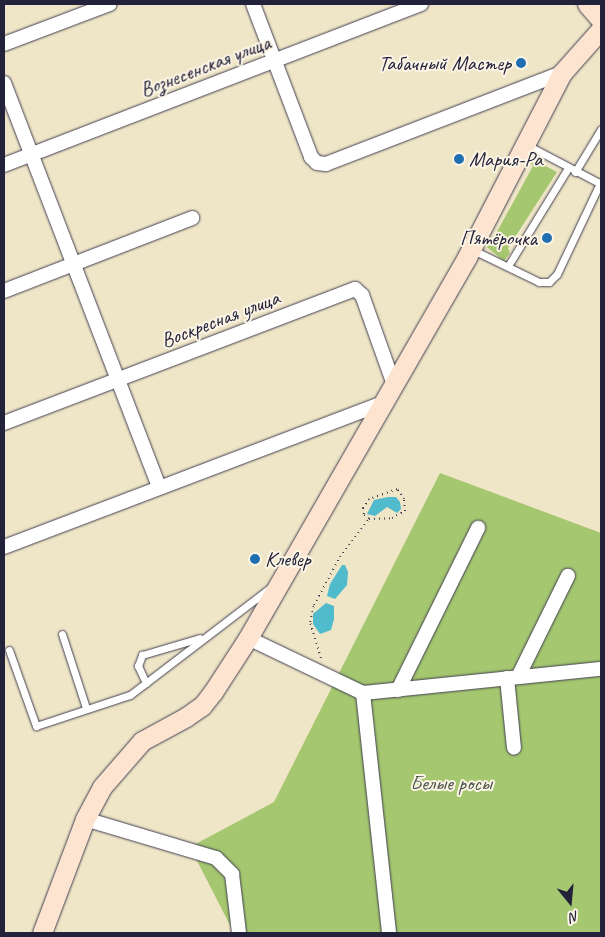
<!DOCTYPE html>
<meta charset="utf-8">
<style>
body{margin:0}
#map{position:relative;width:605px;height:937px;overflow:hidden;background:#efe5c7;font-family:Caveat,sans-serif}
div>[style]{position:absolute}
.green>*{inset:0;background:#a4c770}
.water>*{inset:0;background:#50bbcd}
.path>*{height:2px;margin-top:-1px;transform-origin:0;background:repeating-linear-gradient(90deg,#413f50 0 1px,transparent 0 5px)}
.roads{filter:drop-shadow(0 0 1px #413f50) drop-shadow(0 0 1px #413f50)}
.lane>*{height:7px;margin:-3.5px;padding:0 3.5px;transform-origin:3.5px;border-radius:3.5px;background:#fff}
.street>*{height:14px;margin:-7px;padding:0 7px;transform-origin:7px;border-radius:7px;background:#fff}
.secondary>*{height:19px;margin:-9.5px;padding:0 9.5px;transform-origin:9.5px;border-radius:9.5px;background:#fde4d1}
.dots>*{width:14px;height:14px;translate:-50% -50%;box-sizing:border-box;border:2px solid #fcf5e5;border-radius:50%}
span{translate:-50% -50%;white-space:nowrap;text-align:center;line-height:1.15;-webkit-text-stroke:4px #fcf5e5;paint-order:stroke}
.poi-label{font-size:21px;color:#22223b}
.right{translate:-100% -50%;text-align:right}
.left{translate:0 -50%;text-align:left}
.street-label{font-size:21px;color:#22223b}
.park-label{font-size:21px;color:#49544b}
.frame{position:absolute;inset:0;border:5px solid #22223b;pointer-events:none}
.north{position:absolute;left:545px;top:877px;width:50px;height:50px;-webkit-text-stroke:4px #fcf5e5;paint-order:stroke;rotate:163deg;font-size:14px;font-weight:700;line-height:20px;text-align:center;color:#22223b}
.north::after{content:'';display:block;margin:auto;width:18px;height:22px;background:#22223b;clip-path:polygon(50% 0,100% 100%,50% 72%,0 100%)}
</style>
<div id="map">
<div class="green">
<div style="clip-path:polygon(532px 159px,557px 172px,508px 248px,510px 253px,504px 261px,483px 244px,485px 240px,493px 239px,533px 166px,530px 162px)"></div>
<div style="clip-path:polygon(440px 473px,601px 533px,601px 933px,234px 933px,190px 847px,274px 802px)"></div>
</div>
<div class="water">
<div style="clip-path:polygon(388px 497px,396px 497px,400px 502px,401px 509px,397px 513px,387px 507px,375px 516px,367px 514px,374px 500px)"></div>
<div style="clip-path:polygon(342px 565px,345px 565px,348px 572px,347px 585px,335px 599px,327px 596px,330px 584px)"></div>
<div style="clip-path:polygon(326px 603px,334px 606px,334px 619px,331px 630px,320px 634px,313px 624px,313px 614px)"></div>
</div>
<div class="path">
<div style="left:321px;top:658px;width:38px;rotate:-107deg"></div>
<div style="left:310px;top:622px;width:17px;rotate:-77deg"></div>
<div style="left:314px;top:605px;width:55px;rotate:-61.6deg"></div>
<div style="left:340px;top:557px;width:48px;rotate:-52.7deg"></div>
<div style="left:369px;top:519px;width:23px;rotate:-2deg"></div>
<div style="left:392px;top:518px;width:15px;rotate:-28deg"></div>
<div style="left:405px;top:511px;width:12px;rotate:-95deg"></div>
<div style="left:404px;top:499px;width:12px;rotate:-125deg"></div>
<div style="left:397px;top:489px;width:30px;rotate:160deg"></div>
<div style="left:369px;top:499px;width:11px;rotate:124deg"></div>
<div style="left:363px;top:508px;width:7px;rotate:82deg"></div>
<div style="left:364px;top:515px;width:6px;rotate:39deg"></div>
</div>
<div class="roads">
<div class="lane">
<div style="left:527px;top:145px;width:84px;rotate:27.8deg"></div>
<div style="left:575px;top:172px;width:50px;rotate:-58.8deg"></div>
<div style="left:471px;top:249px;width:76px;rotate:25.9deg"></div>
<div style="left:539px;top:282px;width:10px"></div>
<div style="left:549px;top:282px;width:11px;rotate:-45deg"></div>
<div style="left:557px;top:274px;width:101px;rotate:-64.7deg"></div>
<div style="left:508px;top:266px;width:115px;rotate:-58.5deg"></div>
<div style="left:62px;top:634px;width:78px;rotate:72deg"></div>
<div style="left:9px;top:650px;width:81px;rotate:70.4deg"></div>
<div style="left:36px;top:726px;width:99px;rotate:-18.3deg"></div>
<div style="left:130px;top:695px;width:176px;rotate:-37.4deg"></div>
<div style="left:146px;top:683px;width:19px;rotate:-115deg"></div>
<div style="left:138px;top:666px;width:12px;rotate:-70deg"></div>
<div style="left:142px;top:655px;width:60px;rotate:-16.3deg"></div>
</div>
<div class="street">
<div style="left:253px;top:4px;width:164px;rotate:69.2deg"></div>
<div style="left:311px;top:157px;width:8px;rotate:45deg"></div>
<div style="left:317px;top:163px;width:9px;rotate:6deg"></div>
<div style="left:326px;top:164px;width:253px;rotate:-21.1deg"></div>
<div style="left:4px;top:44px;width:113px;rotate:-20.7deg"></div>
<div style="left:4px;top:83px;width:433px;rotate:69deg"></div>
<div style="left:4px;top:165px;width:447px;rotate:-21.1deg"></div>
<div style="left:4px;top:291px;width:202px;rotate:-21.2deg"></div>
<div style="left:4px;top:423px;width:376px;rotate:-20.9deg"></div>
<div style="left:355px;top:289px;width:9px;rotate:41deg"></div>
<div style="left:362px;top:295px;width:92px;rotate:70.4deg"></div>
<div style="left:4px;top:547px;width:403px;rotate:-20.8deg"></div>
<div style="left:248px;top:638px;width:127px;rotate:25.6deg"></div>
<div style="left:363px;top:693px;width:239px;rotate:-5.8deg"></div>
<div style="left:518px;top:677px;width:113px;rotate:-63.7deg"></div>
<div style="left:507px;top:678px;width:70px;rotate:84.3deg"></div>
<div style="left:398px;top:690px;width:181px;rotate:-63.7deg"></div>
<div style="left:363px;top:693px;width:241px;rotate:83.8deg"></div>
<div style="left:85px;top:819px;width:137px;rotate:16.6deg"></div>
<div style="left:216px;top:858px;width:23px;rotate:45deg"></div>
<div style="left:232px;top:874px;width:59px;rotate:83.2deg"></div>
</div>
<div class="secondary">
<div style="left:587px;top:4px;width:21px;rotate:49deg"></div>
<div style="left:42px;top:933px;width:122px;rotate:-69.3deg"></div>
<div style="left:85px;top:819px;width:36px;rotate:-62deg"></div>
<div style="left:102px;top:787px;width:61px;rotate:-49deg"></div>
<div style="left:142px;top:741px;width:50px;rotate:-28.6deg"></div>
<div style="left:186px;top:717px;width:19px;rotate:-35deg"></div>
<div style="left:202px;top:706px;width:18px;rotate:-52deg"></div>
<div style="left:213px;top:692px;width:64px;rotate:-57.1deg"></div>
<div style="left:248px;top:638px;width:439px;rotate:-60.1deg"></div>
<div style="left:467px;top:257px;width:207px;rotate:-62.7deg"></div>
<div style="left:562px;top:73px;width:59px;rotate:-48.4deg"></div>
</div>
</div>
<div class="dots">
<div style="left:521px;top:63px;background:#1f6fb2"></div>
<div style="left:459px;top:159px;background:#1f6fb2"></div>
<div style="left:547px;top:238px;background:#1f6fb2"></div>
<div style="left:255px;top:559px;background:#1f6fb2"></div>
</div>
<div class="poi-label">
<span class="right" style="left:511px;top:63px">Табачный Мастер</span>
<span class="left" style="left:469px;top:159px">Мария-Ра</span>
<span class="right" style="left:537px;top:238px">Пятёрочка</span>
<span class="left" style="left:265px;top:559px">Клевер</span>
</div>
<div class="street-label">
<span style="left:205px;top:66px;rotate:-21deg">Вознесенская улица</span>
<span style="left:220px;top:319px;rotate:-21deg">Воскресная улица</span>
</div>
<div class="park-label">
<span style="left:451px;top:783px">Белые росы</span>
</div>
<div class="frame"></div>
<div class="north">N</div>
</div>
